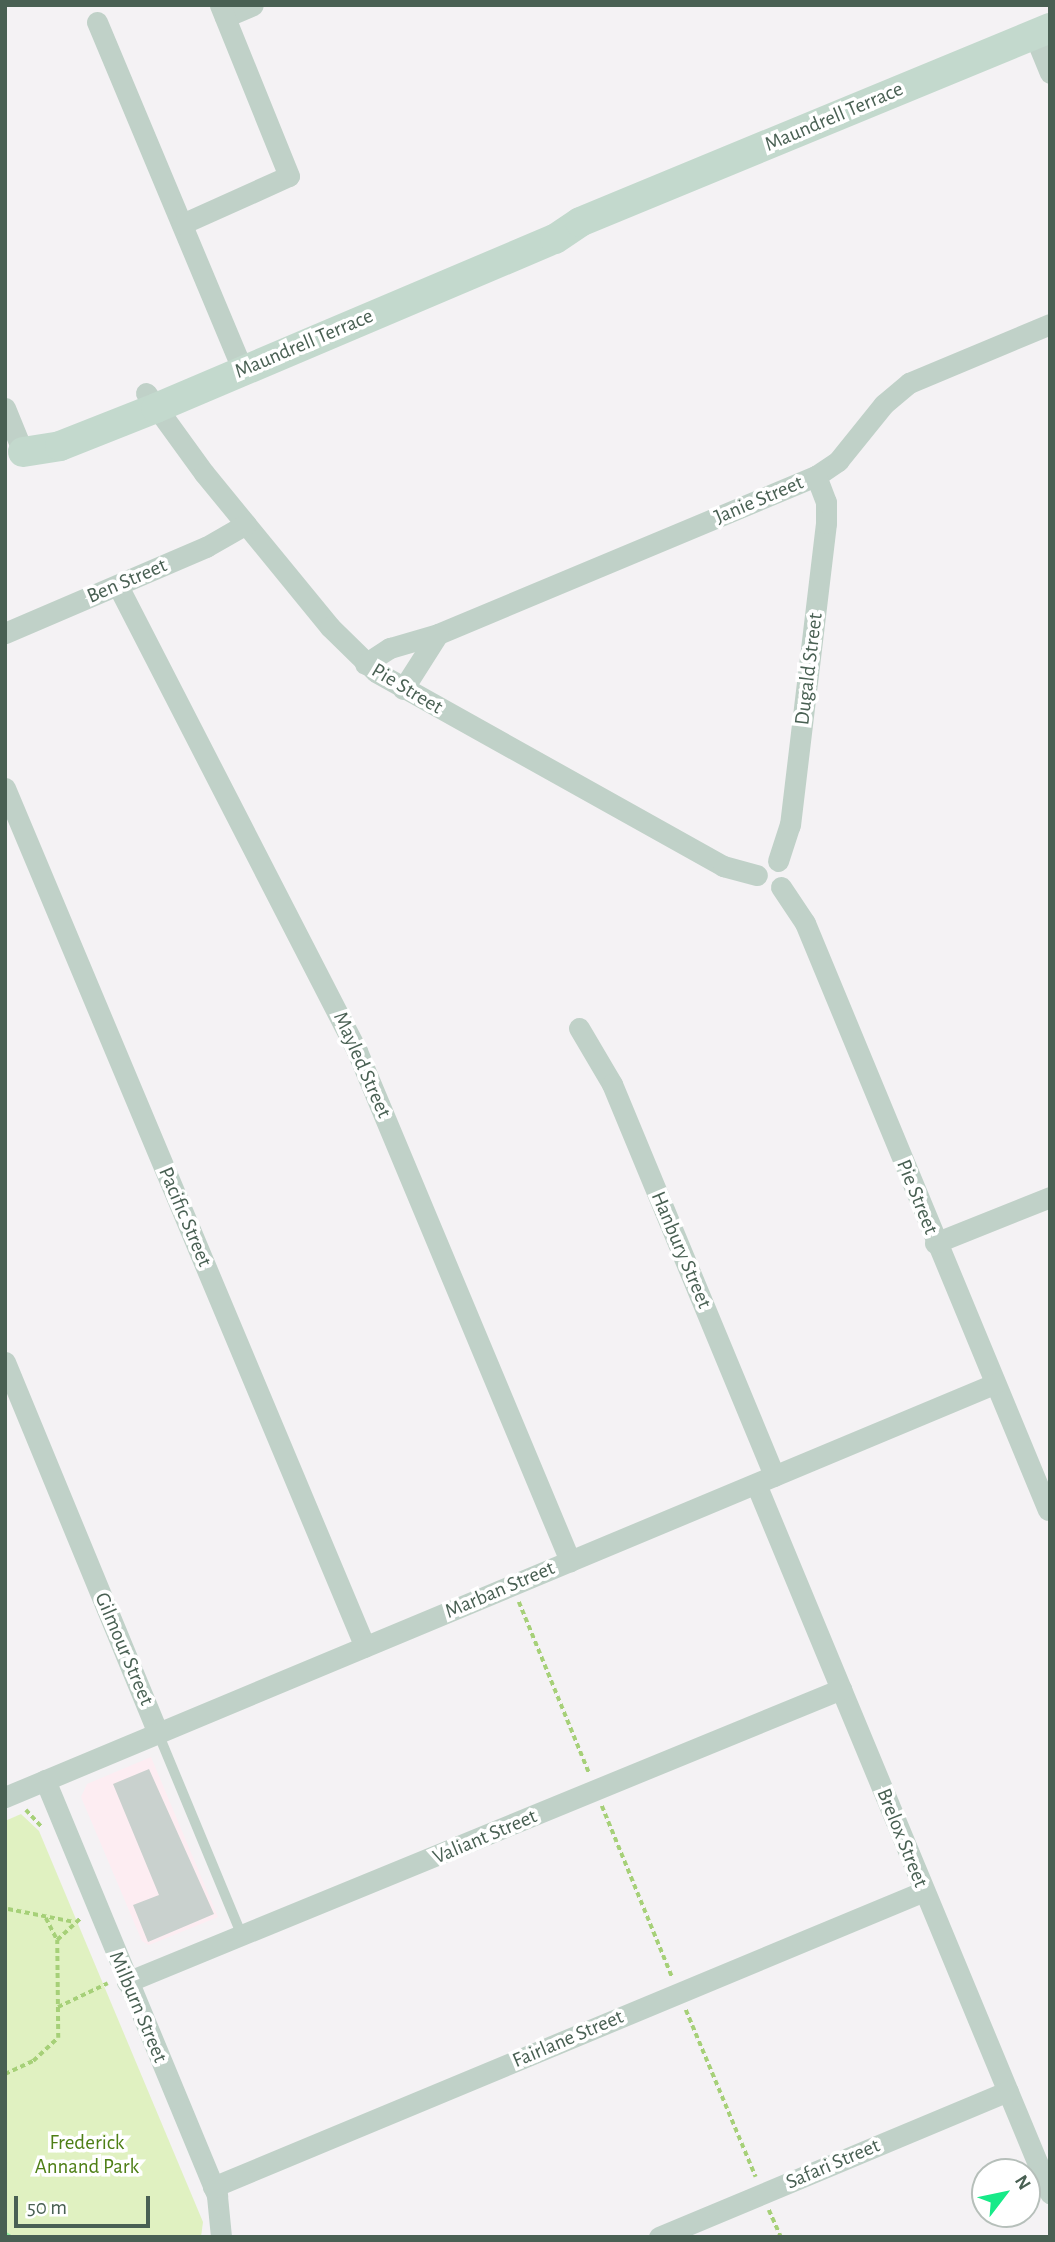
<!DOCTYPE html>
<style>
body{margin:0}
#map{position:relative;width:1055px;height:2242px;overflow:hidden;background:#f4f2f4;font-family:"Alegreya Sans",sans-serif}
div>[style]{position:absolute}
.commercial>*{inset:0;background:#fdedf2}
.green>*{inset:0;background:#e0f1c1}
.stream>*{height:5px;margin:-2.5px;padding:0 2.5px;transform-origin:2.5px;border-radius:2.5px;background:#8eef9f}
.building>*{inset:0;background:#c9d1ce}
.path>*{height:3.5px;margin-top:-1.75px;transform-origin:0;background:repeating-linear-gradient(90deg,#a6d078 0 5px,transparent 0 8.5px)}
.service>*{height:10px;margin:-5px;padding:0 5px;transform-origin:5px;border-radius:5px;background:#c0d1c8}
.minor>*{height:21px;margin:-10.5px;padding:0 10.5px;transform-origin:10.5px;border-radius:10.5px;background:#c0d1c8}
.secondary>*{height:30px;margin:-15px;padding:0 15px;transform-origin:15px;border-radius:15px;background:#c3d9cd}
span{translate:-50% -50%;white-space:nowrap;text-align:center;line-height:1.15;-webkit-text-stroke:7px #fff;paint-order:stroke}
.street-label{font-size:21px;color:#496053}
.park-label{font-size:21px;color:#4e7f16}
.frame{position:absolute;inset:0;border:7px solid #496053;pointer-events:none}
.north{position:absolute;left:971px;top:2158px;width:70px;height:70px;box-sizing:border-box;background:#fff;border:2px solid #b6bfba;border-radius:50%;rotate:58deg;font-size:19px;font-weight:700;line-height:28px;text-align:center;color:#496053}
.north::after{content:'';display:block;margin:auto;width:24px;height:32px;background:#17ea88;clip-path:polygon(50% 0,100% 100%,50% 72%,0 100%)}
.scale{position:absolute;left:14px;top:2196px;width:136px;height:32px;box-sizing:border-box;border:4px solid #496053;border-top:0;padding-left:9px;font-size:21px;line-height:24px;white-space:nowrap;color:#496053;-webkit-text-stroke:5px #fff;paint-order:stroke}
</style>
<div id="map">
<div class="commercial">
<div style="clip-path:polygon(151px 1757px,218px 1917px,149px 1945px,142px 1941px,81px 1797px,87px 1784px)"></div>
</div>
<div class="green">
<div style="clip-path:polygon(21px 1814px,39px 1831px,203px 2222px,201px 2237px,5px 2237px,5px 1821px)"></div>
</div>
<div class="stream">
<div style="left:5px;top:2234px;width:6px;rotate:31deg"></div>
</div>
<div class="building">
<div style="clip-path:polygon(149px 1769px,214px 1914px,148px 1942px,133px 1905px,159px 1895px,113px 1784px)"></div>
</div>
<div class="path">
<div style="left:519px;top:1602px;width:185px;rotate:67.7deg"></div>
<div style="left:602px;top:1806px;width:185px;rotate:67.7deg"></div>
<div style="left:26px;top:1810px;width:23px;rotate:47deg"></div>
<div style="left:8px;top:1909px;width:67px;rotate:11.1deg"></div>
<div style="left:46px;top:1918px;width:25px;rotate:63deg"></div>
<div style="left:58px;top:2007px;width:55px;rotate:-25.6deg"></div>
<div style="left:686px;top:2010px;width:181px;rotate:67.3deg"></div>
<div style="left:5px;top:2074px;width:31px;rotate:-25deg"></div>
<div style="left:33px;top:2061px;width:34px;rotate:-43deg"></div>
<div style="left:58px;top:2038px;width:98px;rotate:-90.6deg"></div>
<div style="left:57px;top:1940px;width:33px;rotate:-43deg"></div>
<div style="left:769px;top:2210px;width:30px;rotate:66deg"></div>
</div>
<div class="service">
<div style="left:158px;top:1733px;width:220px;rotate:67.5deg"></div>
</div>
<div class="minor">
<div style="left:225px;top:17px;width:30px;rotate:-23deg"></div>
<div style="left:97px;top:22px;width:363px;rotate:67.3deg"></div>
<div style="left:1034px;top:34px;width:42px;rotate:67.7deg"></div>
<div style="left:182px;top:224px;width:117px;rotate:-24.2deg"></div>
<div style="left:289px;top:176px;width:184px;rotate:-112deg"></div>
<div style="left:146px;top:393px;width:99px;rotate:54.1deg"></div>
<div style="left:204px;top:473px;width:199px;rotate:50.7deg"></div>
<div style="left:330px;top:627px;width:64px;rotate:44.4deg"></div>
<div style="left:376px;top:672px;width:398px;rotate:29.2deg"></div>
<div style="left:723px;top:866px;width:35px;rotate:15deg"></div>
<div style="left:5px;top:408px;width:48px;rotate:67.8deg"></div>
<div style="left:118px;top:586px;width:523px;rotate:62.8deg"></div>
<div style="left:357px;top:1051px;width:553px;rotate:67.33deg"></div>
<div style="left:5px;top:633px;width:219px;rotate:-23.2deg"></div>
<div style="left:206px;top:547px;width:46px;rotate:-29.9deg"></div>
<div style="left:365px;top:664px;width:30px;rotate:-33deg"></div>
<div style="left:390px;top:648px;width:50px;rotate:-16.3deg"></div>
<div style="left:438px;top:634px;width:410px;rotate:-22.7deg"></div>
<div style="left:816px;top:476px;width:27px;rotate:-34deg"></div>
<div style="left:838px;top:461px;width:73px;rotate:-51.1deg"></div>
<div style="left:884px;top:404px;width:33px;rotate:-40deg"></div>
<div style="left:909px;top:383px;width:153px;rotate:-22.7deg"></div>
<div style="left:403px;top:689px;width:65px;rotate:-57.5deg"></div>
<div style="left:5px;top:788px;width:931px;rotate:67.26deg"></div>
<div style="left:778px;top:861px;width:38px;rotate:-72deg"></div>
<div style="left:790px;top:825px;width:304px;rotate:-83.2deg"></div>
<div style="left:826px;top:523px;width:21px;rotate:-90deg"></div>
<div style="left:826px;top:502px;width:28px;rotate:-111deg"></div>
<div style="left:781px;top:887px;width:43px;rotate:56.3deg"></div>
<div style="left:805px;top:923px;width:635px;rotate:67.51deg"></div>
<div style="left:579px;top:1028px;width:65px;rotate:59.5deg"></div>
<div style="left:612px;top:1084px;width:424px;rotate:67.5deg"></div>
<div style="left:935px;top:1243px;width:124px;rotate:-21.8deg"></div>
<div style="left:5px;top:1362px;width:401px;rotate:67.6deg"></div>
<div style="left:756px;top:1484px;width:768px;rotate:67.48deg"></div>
<div style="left:45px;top:1780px;width:450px;rotate:67.5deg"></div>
<div style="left:217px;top:2196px;width:41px;rotate:84.4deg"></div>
<div style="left:5px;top:1797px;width:1072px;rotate:-22.67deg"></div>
<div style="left:127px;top:1982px;width:772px;rotate:-22.31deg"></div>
<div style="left:213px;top:2187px;width:770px;rotate:-22.6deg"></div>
<div style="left:659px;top:2237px;width:378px;rotate:-22.7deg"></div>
</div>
<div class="secondary">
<div style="left:23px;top:452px;width:37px;rotate:-9deg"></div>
<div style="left:60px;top:446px;width:103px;rotate:-21.6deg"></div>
<div style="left:156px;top:408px;width:433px;rotate:-23deg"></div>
<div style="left:555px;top:239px;width:30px;rotate:-34deg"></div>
<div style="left:580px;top:222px;width:508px;rotate:-22.43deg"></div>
</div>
<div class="street-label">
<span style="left:834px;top:117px;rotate:-23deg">Maundrell Terrace</span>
<span style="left:304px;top:344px;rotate:-23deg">Maundrell Terrace</span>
<span style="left:759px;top:500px;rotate:-23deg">Janie Street</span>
<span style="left:127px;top:581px;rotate:-23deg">Ben Street</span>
<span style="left:809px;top:669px;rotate:-83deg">Dugald Street</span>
<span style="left:407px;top:689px;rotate:31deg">Pie Street</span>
<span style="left:362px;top:1065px;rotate:66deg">Mayled Street</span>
<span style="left:917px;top:1197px;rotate:68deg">Pie Street</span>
<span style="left:185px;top:1217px;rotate:67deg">Pacific Street</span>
<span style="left:681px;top:1250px;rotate:67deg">Hanbury Street</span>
<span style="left:500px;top:1590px;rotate:-23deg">Marban Street</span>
<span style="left:124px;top:1649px;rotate:67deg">Gilmour Street</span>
<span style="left:485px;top:1837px;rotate:-23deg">Valiant Street</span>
<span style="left:902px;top:1838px;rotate:68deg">Brelox Street</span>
<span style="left:138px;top:2007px;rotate:67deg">Milburn Street</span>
<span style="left:568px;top:2039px;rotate:-23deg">Fairlane Street</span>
<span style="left:833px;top:2164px;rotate:-23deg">Safari Street</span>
</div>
<div class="park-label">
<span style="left:87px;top:2155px">Frederick<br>Annand Park</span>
</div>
<div class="frame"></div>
<div class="north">N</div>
<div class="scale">50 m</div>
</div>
